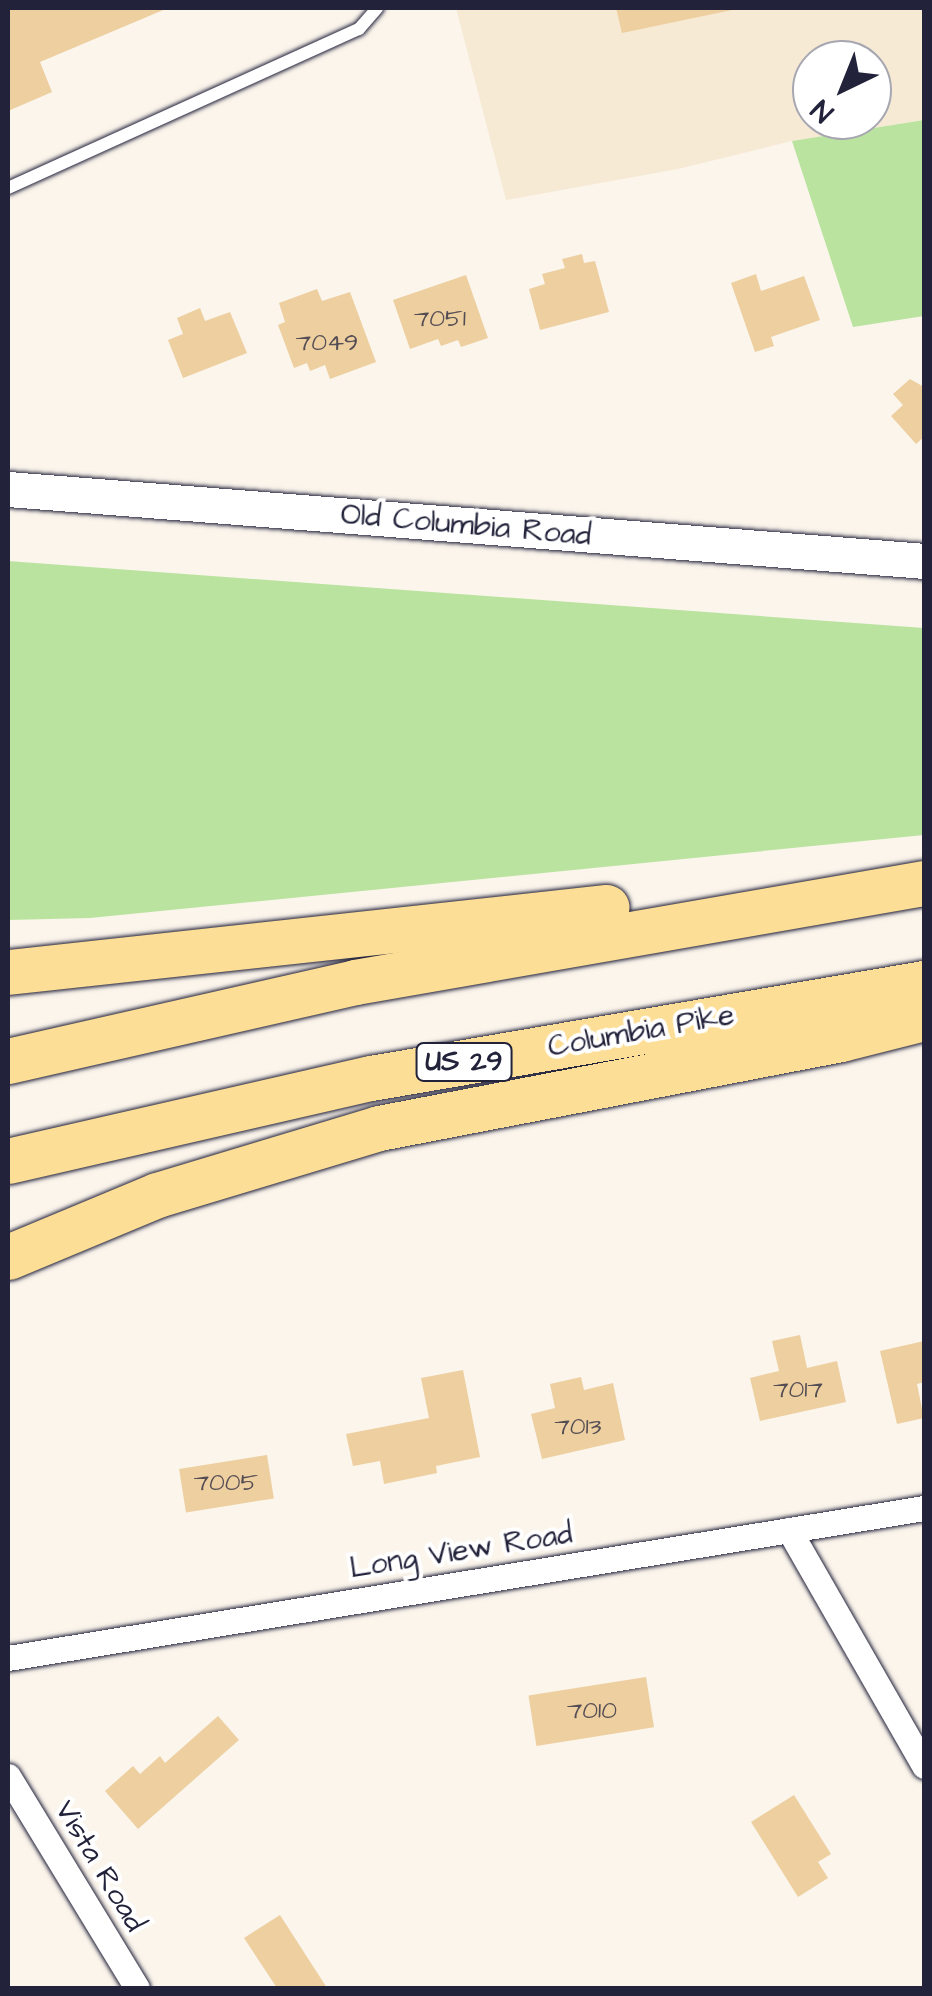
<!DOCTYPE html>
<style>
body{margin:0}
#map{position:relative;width:932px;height:1996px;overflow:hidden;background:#fbf5ec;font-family:"Architects Daughter",sans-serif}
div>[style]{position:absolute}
.built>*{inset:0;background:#f7ead5}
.green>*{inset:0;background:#bae39f}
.building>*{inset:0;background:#edcfa0;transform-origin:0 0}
.roads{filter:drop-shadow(0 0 2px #22223b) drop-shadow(0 0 2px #22223b)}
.lane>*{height:12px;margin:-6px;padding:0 6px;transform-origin:6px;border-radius:6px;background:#fff}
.street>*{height:25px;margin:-12.5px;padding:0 12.5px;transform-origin:12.5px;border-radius:12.5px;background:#fff}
.secondary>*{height:35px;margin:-17.5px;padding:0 17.5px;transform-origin:17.5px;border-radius:17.5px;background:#fff}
.highway>*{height:45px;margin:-22.5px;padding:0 22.5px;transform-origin:22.5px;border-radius:22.5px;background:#fdde96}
span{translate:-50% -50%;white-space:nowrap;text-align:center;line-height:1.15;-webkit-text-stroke:8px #fff;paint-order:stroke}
.number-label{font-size:25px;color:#554d54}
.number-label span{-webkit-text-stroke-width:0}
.shield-label span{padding:2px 8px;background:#fff;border:2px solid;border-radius:8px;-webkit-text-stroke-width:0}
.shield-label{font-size:28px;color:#22223b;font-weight:700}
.street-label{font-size:30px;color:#22223b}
.frame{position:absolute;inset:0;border:10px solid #22223b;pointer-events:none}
.north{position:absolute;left:792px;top:40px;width:100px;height:100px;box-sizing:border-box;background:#fff;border:2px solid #a7a7b1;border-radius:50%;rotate:223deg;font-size:28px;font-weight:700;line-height:40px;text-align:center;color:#22223b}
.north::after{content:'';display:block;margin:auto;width:35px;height:45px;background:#22223b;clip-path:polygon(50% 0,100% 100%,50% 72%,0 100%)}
</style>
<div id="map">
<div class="built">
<div style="clip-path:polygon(evenodd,456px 8px,924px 8px,924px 120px,792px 141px,678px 169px,506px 200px,456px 8px,812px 60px,872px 60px,872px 120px,812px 120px,812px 60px)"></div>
</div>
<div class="green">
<div style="clip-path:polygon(924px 120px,924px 316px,853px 327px,792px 141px)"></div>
<div style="clip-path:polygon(8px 561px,924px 628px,924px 835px,90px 918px,8px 920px)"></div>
</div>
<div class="building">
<div style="clip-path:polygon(8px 8px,168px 8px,40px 62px,52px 92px,8px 111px)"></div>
<div style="clip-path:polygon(616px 8px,737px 8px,737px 9px,622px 33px)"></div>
<div style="clip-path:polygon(582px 254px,584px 263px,595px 261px,609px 312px,540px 330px,529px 289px,545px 284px,542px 274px,565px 268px,562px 259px)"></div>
<div style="clip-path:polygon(756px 274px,761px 291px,804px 276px,820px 320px,771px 337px,774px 346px,755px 352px,731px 283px)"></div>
<div style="clip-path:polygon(466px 275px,488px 338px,461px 347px,458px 340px,441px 346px,438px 339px,410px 349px,393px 300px)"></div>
<div style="clip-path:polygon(317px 289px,322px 301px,350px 292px,376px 362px,330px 379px,325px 365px,310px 371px,307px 363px,294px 368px,278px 325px,285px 322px,279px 303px)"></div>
<div style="clip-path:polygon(200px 308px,205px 321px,230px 312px,247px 353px,183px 378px,168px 340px,183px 334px,177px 318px)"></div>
<div style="clip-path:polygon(910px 379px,924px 387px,924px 437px,916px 444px,891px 416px,903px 405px,893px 394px)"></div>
<div style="clip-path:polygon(800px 1335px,807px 1368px,837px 1361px,846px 1402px,760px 1421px,750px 1378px,779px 1371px,772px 1341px)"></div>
<div style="clip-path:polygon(924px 1341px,924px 1382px,917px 1384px,924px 1418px,897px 1424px,880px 1351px)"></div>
<div style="clip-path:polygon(463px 1370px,480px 1457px,436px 1466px,437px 1473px,384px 1484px,380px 1461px,353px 1466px,346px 1434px,429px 1418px,421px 1378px)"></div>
<div style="clip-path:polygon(581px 1377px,584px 1390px,613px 1383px,625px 1440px,542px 1459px,531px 1414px,555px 1408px,550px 1384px)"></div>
<div style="left:267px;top:1455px;width:44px;height:89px;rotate:81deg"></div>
<div style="left:646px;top:1677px;width:51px;height:119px;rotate:81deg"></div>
<div style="clip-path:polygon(218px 1716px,239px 1740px,138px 1829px,105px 1791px,133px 1766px,140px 1774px,160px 1756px,165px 1763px)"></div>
<div style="clip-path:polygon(794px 1795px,831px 1854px,818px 1862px,828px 1878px,798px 1897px,751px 1822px)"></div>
<div style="clip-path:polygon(280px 1915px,327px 1988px,277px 1988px,244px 1938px)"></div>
</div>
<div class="roads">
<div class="lane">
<div style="left:8px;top:188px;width:385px;rotate:-24.4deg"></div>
<div style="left:359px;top:29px;width:28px;rotate:-49deg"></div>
</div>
<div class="street">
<div style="left:789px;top:1530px;width:272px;rotate:60.2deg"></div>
<div style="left:8px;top:1658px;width:928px;rotate:-9.3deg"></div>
<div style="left:8px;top:1776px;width:248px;rotate:58.7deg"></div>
</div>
<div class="secondary">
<div style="left:8px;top:489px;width:919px;rotate:4.49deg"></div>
</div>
<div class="highway">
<div style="left:8px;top:972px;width:602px;rotate:-6.2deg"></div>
<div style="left:8px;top:1061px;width:356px;rotate:-12.8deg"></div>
<div style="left:355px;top:982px;width:578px;rotate:-9.87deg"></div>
<div style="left:8px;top:1161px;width:372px;rotate:-12.9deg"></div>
<div style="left:371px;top:1078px;width:561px;rotate:-9.75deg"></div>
<div style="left:8px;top:1257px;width:161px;rotate:-22.6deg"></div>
<div style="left:157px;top:1195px;width:232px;rotate:-16.8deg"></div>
<div style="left:379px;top:1128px;width:470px;rotate:-10.9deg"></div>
<div style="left:841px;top:1039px;width:86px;rotate:-14.2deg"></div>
</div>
</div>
<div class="number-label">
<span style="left:440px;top:319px">7051</span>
<span style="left:327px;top:343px">7049</span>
<span style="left:798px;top:1390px">7017</span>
<span style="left:578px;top:1427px">7013</span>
<span style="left:226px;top:1483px">7005</span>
<span style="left:592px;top:1711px">7010</span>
</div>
<div class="shield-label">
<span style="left:464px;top:1062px">US 29</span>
</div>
<div class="street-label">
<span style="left:466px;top:525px;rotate:5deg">Old Columbia Road</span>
<span style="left:641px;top:1031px;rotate:-10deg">Columbia Pike</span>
<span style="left:461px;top:1551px;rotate:-9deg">Long View Road</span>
<span style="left:100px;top:1866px;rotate:59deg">Vista Road</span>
</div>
<div class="frame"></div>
<div class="north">N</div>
</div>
